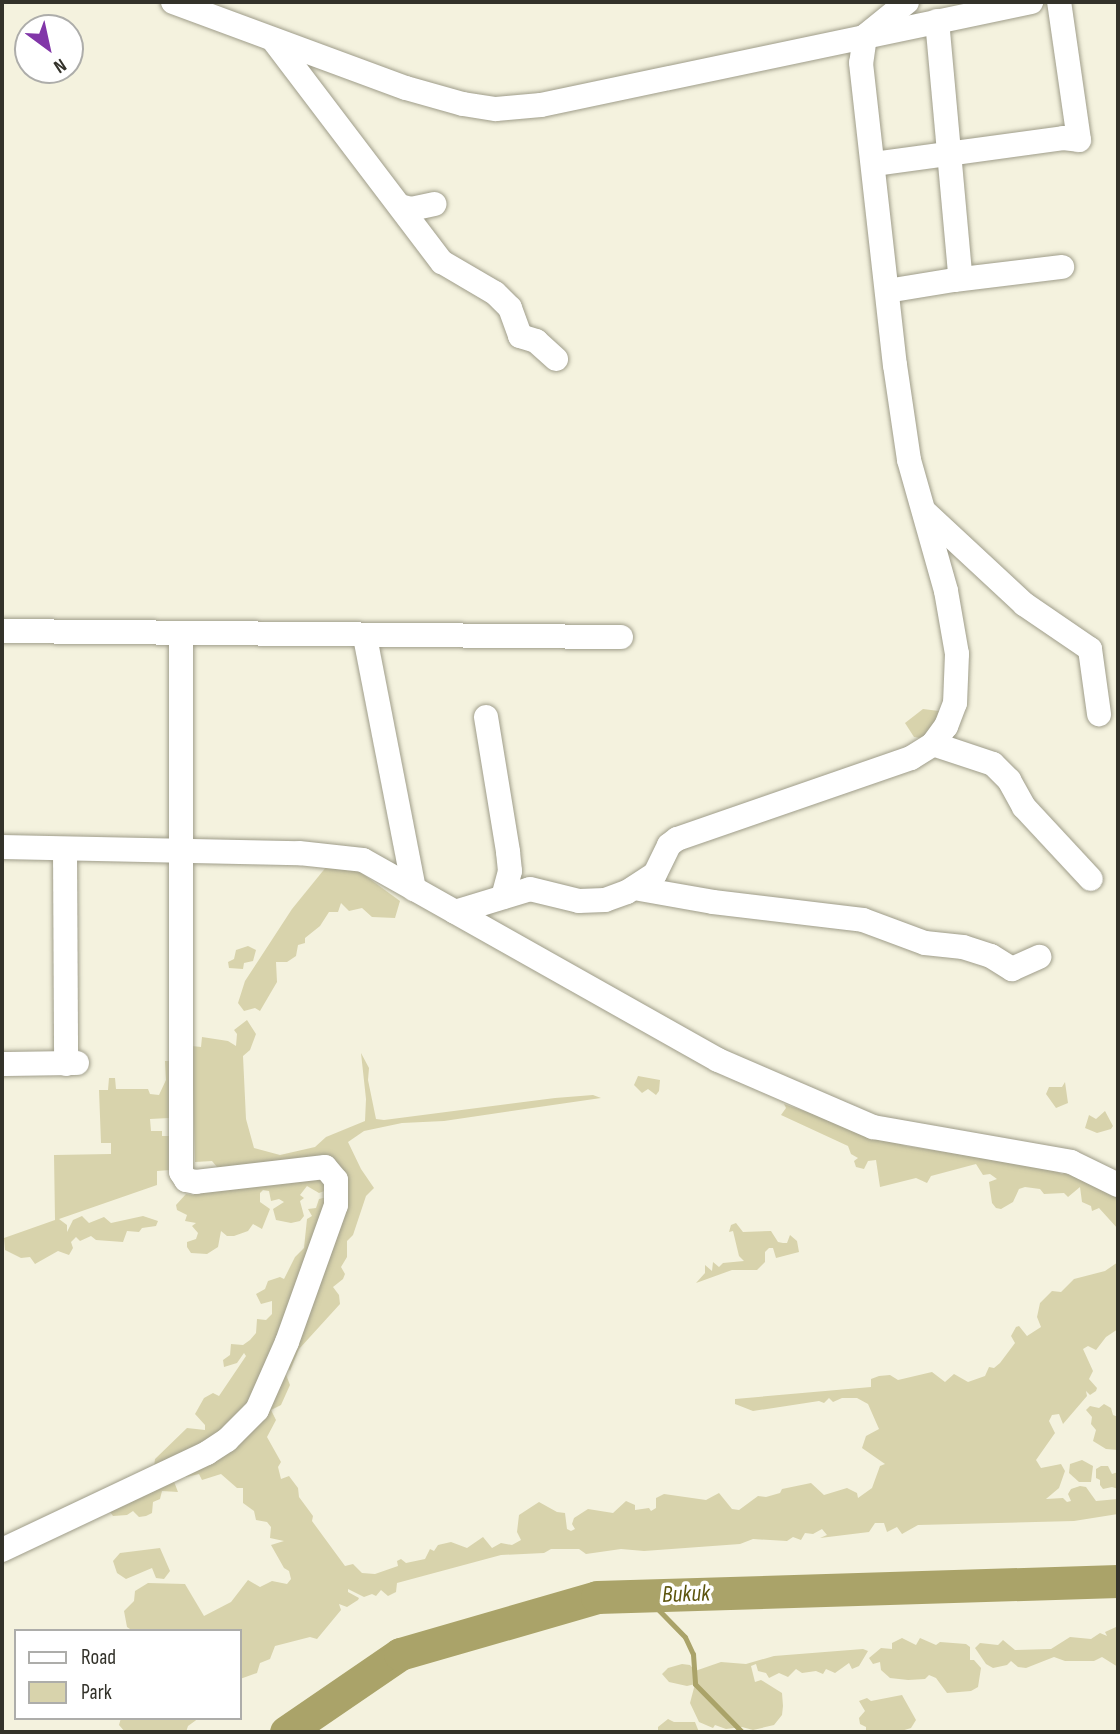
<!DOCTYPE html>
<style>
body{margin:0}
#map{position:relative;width:1120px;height:1734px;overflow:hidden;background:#f4f2de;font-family:"Sofia Sans Condensed",sans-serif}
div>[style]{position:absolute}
.green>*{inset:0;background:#d8d3ac}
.stream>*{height:5px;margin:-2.5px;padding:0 2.5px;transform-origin:2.5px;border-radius:2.5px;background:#aaa369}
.river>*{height:33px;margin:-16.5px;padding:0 16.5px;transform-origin:16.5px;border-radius:16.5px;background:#aaa369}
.roads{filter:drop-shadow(0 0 2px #9f9d8a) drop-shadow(0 0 2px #9f9d8a)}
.minor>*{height:24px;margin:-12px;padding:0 12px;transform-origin:12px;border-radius:12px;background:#fff}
span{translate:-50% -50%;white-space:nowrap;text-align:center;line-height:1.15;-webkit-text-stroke:7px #fff;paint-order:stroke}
.water-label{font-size:24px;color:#5d550e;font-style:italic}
.frame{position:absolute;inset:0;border:4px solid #33322a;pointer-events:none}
.legend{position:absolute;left:14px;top:1629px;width:228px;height:91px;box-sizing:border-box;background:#fff;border:2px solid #adadaa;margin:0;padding:9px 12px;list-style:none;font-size:21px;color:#33322a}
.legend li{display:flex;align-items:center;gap:14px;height:35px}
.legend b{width:35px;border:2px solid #adadaa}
.north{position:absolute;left:14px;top:14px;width:70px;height:70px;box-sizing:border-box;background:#fff;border:2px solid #adadaa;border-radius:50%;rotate:147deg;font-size:19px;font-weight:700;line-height:28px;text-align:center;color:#33322a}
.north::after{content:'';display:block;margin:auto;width:24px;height:32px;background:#8136a8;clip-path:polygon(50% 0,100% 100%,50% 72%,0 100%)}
</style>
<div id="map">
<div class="green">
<div style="clip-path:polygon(923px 709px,939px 711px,945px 727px,920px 738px,914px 737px,905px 723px)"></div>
<div style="clip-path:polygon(331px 861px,356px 869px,400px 901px,395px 918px,372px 917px,362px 908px,349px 911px,341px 903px,338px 912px,329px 912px,320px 926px,305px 938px,305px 943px,298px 945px,296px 956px,287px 962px,276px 962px,277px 982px,260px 1011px,255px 1008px,244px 1011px,238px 1003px,245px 981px,292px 909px)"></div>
<div style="clip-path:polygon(248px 946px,256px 950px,253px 961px,244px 963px,243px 969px,229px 968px,228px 962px,234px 959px,236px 950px)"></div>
<div style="clip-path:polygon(247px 1020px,256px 1034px,250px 1050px,243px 1056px,246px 1119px,254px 1148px,280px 1155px,315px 1147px,326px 1137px,365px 1121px,366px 1099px,361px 1053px,369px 1068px,368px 1080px,376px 1119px,384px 1120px,555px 1098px,593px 1095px,601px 1098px,444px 1121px,402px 1123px,364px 1131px,348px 1142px,361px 1169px,374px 1188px,366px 1196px,353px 1235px,347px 1241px,347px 1257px,341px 1267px,345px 1274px,343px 1279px,333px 1287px,339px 1295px,340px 1304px,299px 1349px,290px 1371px,287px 1366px,285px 1372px,290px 1385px,281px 1405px,271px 1410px,276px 1420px,267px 1437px,281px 1462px,278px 1467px,281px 1479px,289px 1476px,298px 1488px,299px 1497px,313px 1516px,312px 1521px,345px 1566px,353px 1564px,362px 1573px,375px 1574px,398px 1566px,397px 1561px,401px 1559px,406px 1563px,425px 1559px,430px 1549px,434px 1551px,438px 1545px,451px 1542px,467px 1548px,483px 1537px,492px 1548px,501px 1543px,512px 1545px,521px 1540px,517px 1532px,519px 1515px,539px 1502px,557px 1512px,565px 1513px,567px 1529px,571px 1531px,575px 1529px,572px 1524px,574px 1518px,588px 1509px,613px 1513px,626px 1501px,635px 1505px,635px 1510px,649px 1508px,651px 1511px,656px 1508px,656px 1498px,664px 1494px,706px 1500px,719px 1493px,732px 1509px,739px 1510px,758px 1496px,766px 1497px,780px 1493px,782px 1489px,811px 1483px,824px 1495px,847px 1488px,857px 1493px,858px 1498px,872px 1488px,880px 1466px,885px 1464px,862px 1448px,866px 1436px,879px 1429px,868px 1404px,857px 1398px,842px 1398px,833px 1402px,829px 1398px,824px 1403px,819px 1401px,753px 1411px,735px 1404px,735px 1399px,871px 1387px,871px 1379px,879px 1376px,890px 1375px,898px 1380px,932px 1372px,945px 1382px,954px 1374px,968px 1382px,985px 1376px,989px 1367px,994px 1368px,1000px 1363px,1015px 1343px,1011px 1336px,1016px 1327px,1019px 1326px,1027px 1336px,1041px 1327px,1037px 1317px,1040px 1303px,1052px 1291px,1061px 1292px,1074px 1279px,1105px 1271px,1118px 1262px,1118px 1329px,1106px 1337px,1096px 1350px,1088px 1346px,1083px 1349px,1093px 1371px,1089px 1379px,1097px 1388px,1096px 1391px,1090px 1395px,1086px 1391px,1087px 1396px,1063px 1424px,1059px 1414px,1052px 1415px,1049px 1421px,1055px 1433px,1036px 1460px,1041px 1468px,1061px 1464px,1065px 1471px,1059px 1488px,1046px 1499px,1063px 1498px,1067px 1502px,1071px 1501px,1068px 1494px,1071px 1489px,1080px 1486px,1086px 1487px,1096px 1501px,1118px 1499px,1118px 1514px,1074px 1521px,918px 1525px,902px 1534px,897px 1527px,887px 1532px,884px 1523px,875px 1523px,869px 1532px,820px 1538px,827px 1535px,822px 1529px,813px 1534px,805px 1533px,801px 1540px,793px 1537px,787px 1541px,753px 1539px,740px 1544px,644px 1551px,621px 1549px,586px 1554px,579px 1549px,551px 1549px,544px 1553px,501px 1555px,397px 1583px,396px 1592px,388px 1596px,381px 1590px,376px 1596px,372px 1594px,364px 1597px,348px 1589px,348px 1592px,359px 1598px,358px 1600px,347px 1607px,339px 1604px,341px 1610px,317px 1639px,310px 1637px,275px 1646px,270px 1659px,260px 1663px,257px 1673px,240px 1679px,240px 1631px,133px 1631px,127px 1627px,124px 1611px,134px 1601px,135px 1591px,148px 1583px,185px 1584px,204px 1616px,231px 1602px,248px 1580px,260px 1587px,272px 1581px,287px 1584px,291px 1579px,289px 1571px,284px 1568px,271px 1545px,284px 1541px,270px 1538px,271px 1527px,267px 1522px,256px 1520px,254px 1511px,243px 1503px,243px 1488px,237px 1488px,221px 1474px,202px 1480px,199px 1474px,186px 1477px,183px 1473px,173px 1479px,178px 1492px,162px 1491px,160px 1499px,153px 1502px,152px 1513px,146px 1516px,139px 1517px,133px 1511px,127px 1515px,113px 1516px,108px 1509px,154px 1467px,155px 1459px,187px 1428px,205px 1430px,205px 1425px,195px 1414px,204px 1398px,213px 1393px,219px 1396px,246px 1356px,244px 1353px,237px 1363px,224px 1367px,223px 1360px,230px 1355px,231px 1344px,243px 1345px,250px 1340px,256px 1333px,257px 1319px,266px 1320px,272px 1314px,272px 1301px,261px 1304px,256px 1294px,265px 1289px,268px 1281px,280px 1277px,284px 1279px,295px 1257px,304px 1248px,307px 1219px,312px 1216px,308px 1209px,316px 1208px,319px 1199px,327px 1197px,327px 1190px,319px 1193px,307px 1186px,300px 1195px,304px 1198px,300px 1201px,304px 1216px,300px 1221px,291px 1223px,276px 1220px,273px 1209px,284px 1202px,279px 1199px,271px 1201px,269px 1191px,263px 1190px,260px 1193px,260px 1202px,270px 1209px,262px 1229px,253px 1224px,248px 1231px,234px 1236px,227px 1236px,221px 1231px,218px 1247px,207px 1254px,191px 1253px,187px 1247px,187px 1242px,196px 1239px,198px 1233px,192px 1226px,196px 1223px,185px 1221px,187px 1215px,177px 1210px,176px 1205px,186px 1194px,194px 1195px,194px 1184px,217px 1167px,212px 1161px,195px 1162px,192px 1046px,201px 1047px,202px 1037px,228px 1041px,236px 1046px,237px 1034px,234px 1030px)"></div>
<div style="clip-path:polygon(165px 1061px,169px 1061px,169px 1118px,150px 1119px,151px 1131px,162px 1131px,162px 1136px,170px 1136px,170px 1170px,157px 1171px,157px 1185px,59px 1219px,67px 1225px,67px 1232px,73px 1220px,82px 1216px,89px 1223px,104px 1217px,111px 1223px,143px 1216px,158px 1221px,156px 1226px,142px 1228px,139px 1232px,127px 1231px,123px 1242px,96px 1240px,91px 1236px,80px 1241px,76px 1237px,71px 1242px,73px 1248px,69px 1255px,58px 1251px,35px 1264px,30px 1257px,21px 1258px,5px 1250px,4px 1238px,55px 1220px,54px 1155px,111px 1154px,111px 1143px,101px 1143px,99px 1090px,108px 1090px,109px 1078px,115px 1078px,116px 1089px,148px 1089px,150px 1094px,159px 1095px,166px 1080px)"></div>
<div style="clip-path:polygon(638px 1076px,660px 1080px,659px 1091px,656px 1095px,648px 1089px,642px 1093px,634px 1085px)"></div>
<div style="clip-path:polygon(1065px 1082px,1068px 1103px,1056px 1108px,1046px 1094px,1049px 1087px,1062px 1087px)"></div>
<div style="clip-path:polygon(784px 1104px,906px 1146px,1048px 1168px,1062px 1174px,1067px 1171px,1118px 1196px,1118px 1229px,1099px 1208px,1092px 1211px,1091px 1206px,1082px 1202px,1080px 1187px,1068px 1197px,1064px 1193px,1044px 1194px,1040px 1189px,1025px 1187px,1019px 1189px,1013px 1202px,1001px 1209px,996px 1208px,992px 1203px,989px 1182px,997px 1179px,990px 1174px,983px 1175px,976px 1164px,931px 1176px,927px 1183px,916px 1178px,880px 1187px,876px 1160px,868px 1161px,864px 1169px,856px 1167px,854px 1161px,858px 1158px,851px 1154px,848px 1146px,781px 1115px,786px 1108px)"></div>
<div style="clip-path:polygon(1105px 1111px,1113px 1126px,1111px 1129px,1097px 1133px,1085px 1128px,1089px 1115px,1096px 1119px)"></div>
<div style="clip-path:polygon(736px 1223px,743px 1232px,771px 1231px,778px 1242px,783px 1243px,787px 1243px,790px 1235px,797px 1241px,799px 1252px,776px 1258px,773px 1248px,769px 1248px,765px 1252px,765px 1262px,757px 1270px,732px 1270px,696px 1283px,705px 1273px,705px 1265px,712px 1271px,713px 1262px,719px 1267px,723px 1263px,744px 1261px,739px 1256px,733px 1231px,729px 1232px,731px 1225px)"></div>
<div style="clip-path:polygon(1104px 1404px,1111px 1408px,1113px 1415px,1118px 1417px,1118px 1450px,1106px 1449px,1093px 1441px,1096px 1430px,1091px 1424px,1092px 1417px,1086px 1410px,1090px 1406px,1099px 1408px)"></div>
<div style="clip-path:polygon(1082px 1460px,1093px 1466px,1091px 1482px,1079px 1482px,1069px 1473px,1070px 1464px)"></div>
<div style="clip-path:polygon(1101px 1466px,1108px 1466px,1112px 1474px,1118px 1472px,1118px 1489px,1112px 1487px,1103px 1489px,1100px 1485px,1100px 1480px,1096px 1478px,1096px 1469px)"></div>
<div style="clip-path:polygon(160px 1548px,170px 1571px,164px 1579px,156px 1578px,152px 1568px,126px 1579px,117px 1573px,113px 1561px,120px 1553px)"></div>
<div style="clip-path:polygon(1118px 1622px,1118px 1667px,1102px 1657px,1094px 1661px,1065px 1661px,1054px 1657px,1026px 1668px,1018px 1667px,1011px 1661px,1007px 1665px,993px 1668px,986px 1664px,975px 1648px,980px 1643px,998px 1645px,1003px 1640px,1015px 1650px,1051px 1649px,1070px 1637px,1091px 1639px,1100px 1633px,1107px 1636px,1105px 1632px,1116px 1627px)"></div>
<div style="clip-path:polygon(902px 1638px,916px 1645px,920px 1638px,936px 1645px,940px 1642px,966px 1644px,970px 1647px,970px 1660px,974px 1660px,981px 1668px,978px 1687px,971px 1691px,947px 1693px,936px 1678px,929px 1675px,925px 1679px,908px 1680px,890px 1678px,881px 1670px,880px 1662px,873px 1664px,869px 1658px,881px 1648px,892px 1649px,892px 1643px)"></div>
<div style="clip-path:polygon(863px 1649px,868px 1651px,859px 1666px,852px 1669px,849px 1663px,835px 1673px,826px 1669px,823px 1674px,816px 1671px,802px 1673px,796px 1669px,788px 1677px,779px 1673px,769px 1678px,766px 1673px,758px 1671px,756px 1664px,751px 1666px,755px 1682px,761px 1680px,782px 1693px,783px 1706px,782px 1715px,774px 1725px,753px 1730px,742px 1727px,726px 1729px,715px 1725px,713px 1728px,699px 1722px,690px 1703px,695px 1684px,687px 1686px,669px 1682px,662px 1674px,668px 1668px,682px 1664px,690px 1665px,695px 1671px,721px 1662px,746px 1664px,774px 1656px)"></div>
<div style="clip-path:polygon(902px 1695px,916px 1720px,911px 1728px,898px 1732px,866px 1732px,866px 1727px,860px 1724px,859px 1718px,865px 1711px,859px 1701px,867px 1698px,871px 1701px)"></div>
<div style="clip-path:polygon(121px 1718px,199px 1718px,188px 1726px,186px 1732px,125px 1732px,119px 1725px)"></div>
<div style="clip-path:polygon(668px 1719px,674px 1722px,695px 1722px,699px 1732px,658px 1732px,658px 1727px)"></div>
</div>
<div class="stream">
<div style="left:645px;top:1596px;width:57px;rotate:45.7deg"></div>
<div style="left:685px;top:1637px;width:19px;rotate:65deg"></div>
<div style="left:693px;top:1654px;width:30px;rotate:86deg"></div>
<div style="left:695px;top:1684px;width:67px;rotate:45.6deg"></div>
</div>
<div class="river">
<div style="left:286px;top:1732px;width:138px;rotate:-34.4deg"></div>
<div style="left:400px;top:1654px;width:205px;rotate:-16.1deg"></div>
<div style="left:597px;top:1597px;width:521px;rotate:-1.76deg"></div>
</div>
<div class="roads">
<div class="minor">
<div style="left:173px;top:2px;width:248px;rotate:20.3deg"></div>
<div style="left:406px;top:88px;width:59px;rotate:15.7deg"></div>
<div style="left:463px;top:104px;width:33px;rotate:9deg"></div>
<div style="left:496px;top:109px;width:45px;rotate:-5.1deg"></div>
<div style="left:541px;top:105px;width:501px;rotate:-11.87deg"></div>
<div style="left:907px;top:2px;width:54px;rotate:141deg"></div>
<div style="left:865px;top:36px;width:27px;rotate:98deg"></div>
<div style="left:861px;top:63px;width:304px;rotate:83.6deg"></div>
<div style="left:895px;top:365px;width:96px;rotate:81.6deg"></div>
<div style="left:909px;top:460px;width:136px;rotate:74.2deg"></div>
<div style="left:946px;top:591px;width:64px;rotate:80.1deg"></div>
<div style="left:957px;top:654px;width:49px;rotate:92.3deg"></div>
<div style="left:955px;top:703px;width:25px;rotate:111deg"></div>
<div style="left:946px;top:726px;width:22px;rotate:126deg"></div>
<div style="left:933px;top:744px;width:63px;rotate:18.4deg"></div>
<div style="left:993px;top:764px;width:23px;rotate:45deg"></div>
<div style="left:1009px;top:780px;width:31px;rotate:61deg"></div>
<div style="left:1024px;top:807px;width:98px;rotate:47.1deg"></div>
<div style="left:274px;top:41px;width:278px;rotate:52.8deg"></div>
<div style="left:442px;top:262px;width:61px;rotate:30.3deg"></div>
<div style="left:495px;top:293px;width:21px;rotate:45deg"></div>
<div style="left:510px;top:308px;width:30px;rotate:70deg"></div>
<div style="left:520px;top:336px;width:17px;rotate:17deg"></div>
<div style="left:536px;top:341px;width:27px;rotate:42deg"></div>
<div style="left:874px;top:164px;width:191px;rotate:-7.8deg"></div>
<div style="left:1063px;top:138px;width:16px;rotate:7deg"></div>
<div style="left:1079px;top:140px;width:139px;rotate:-98.2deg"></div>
<div style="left:400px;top:206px;width:11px;rotate:15deg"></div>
<div style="left:411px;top:209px;width:24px;rotate:-12deg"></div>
<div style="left:954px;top:280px;width:109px;rotate:-6.9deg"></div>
<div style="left:887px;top:291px;width:68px;rotate:-9.3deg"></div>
<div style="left:954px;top:280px;width:9px;rotate:-49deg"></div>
<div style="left:960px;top:273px;width:253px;rotate:-95.2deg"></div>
<div style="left:924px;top:511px;width:137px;rotate:42.9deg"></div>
<div style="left:1024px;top:604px;width:80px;rotate:34.3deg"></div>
<div style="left:1090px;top:649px;width:66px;rotate:82.1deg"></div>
<div style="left:2px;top:631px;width:619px;rotate:0.56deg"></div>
<div style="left:365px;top:637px;width:257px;rotate:79deg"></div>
<div style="left:486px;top:717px;width:137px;rotate:80.7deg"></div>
<div style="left:508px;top:852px;width:19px;rotate:84deg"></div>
<div style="left:510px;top:871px;width:27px;rotate:105deg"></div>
<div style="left:2px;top:847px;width:297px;rotate:1.2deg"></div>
<div style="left:299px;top:853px;width:64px;rotate:6.2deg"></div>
<div style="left:363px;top:860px;width:407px;rotate:29.4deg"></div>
<div style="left:718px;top:1060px;width:169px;rotate:23.4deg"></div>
<div style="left:873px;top:1127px;width:201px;rotate:10deg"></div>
<div style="left:1071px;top:1162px;width:52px;rotate:26.1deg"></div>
<div style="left:65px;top:849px;width:215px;rotate:89.7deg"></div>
<div style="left:634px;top:888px;width:80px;rotate:10deg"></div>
<div style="left:713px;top:902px;width:151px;rotate:6.8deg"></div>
<div style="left:863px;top:920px;width:66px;rotate:20.4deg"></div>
<div style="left:925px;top:943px;width:38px;rotate:6deg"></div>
<div style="left:963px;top:947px;width:29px;rotate:18deg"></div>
<div style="left:991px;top:956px;width:25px;rotate:32deg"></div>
<div style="left:1012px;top:969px;width:30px;rotate:-24deg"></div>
<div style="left:455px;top:912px;width:78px;rotate:-17deg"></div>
<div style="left:530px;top:889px;width:50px;rotate:13.8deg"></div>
<div style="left:579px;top:901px;width:26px;rotate:-2deg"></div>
<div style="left:605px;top:900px;width:23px;rotate:-20deg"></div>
<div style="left:627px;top:892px;width:33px;rotate:-33deg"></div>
<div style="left:655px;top:874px;width:32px;rotate:-64deg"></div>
<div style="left:669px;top:845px;width:10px;rotate:-37deg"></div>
<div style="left:677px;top:839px;width:248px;rotate:-19.1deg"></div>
<div style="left:911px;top:758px;width:26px;rotate:-32deg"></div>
<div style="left:2px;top:1064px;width:75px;rotate:-0.8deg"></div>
<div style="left:2px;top:1550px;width:227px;rotate:-25.3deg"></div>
<div style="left:207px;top:1453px;width:24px;rotate:-33deg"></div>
<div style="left:227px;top:1440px;width:42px;rotate:-45deg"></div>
<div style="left:257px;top:1410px;width:74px;rotate:-66.2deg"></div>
<div style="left:287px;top:1342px;width:145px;rotate:-70.3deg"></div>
<div style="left:336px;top:1205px;width:25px;rotate:-90deg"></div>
<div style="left:336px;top:1180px;width:17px;rotate:-130deg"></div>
<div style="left:325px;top:1167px;width:130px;rotate:173.4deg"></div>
<div style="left:196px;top:1182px;width:10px;rotate:-169deg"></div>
<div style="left:186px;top:1180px;width:9px;rotate:-122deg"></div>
<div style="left:181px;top:1172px;width:538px;rotate:-90deg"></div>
</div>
</div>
<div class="water-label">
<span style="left:686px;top:1594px;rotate:-2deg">Bukuk</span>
</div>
<div class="frame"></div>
<ul class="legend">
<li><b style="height:9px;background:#fff"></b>Road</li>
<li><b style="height:19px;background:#d8d3ac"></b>Park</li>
</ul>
<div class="north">N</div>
</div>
